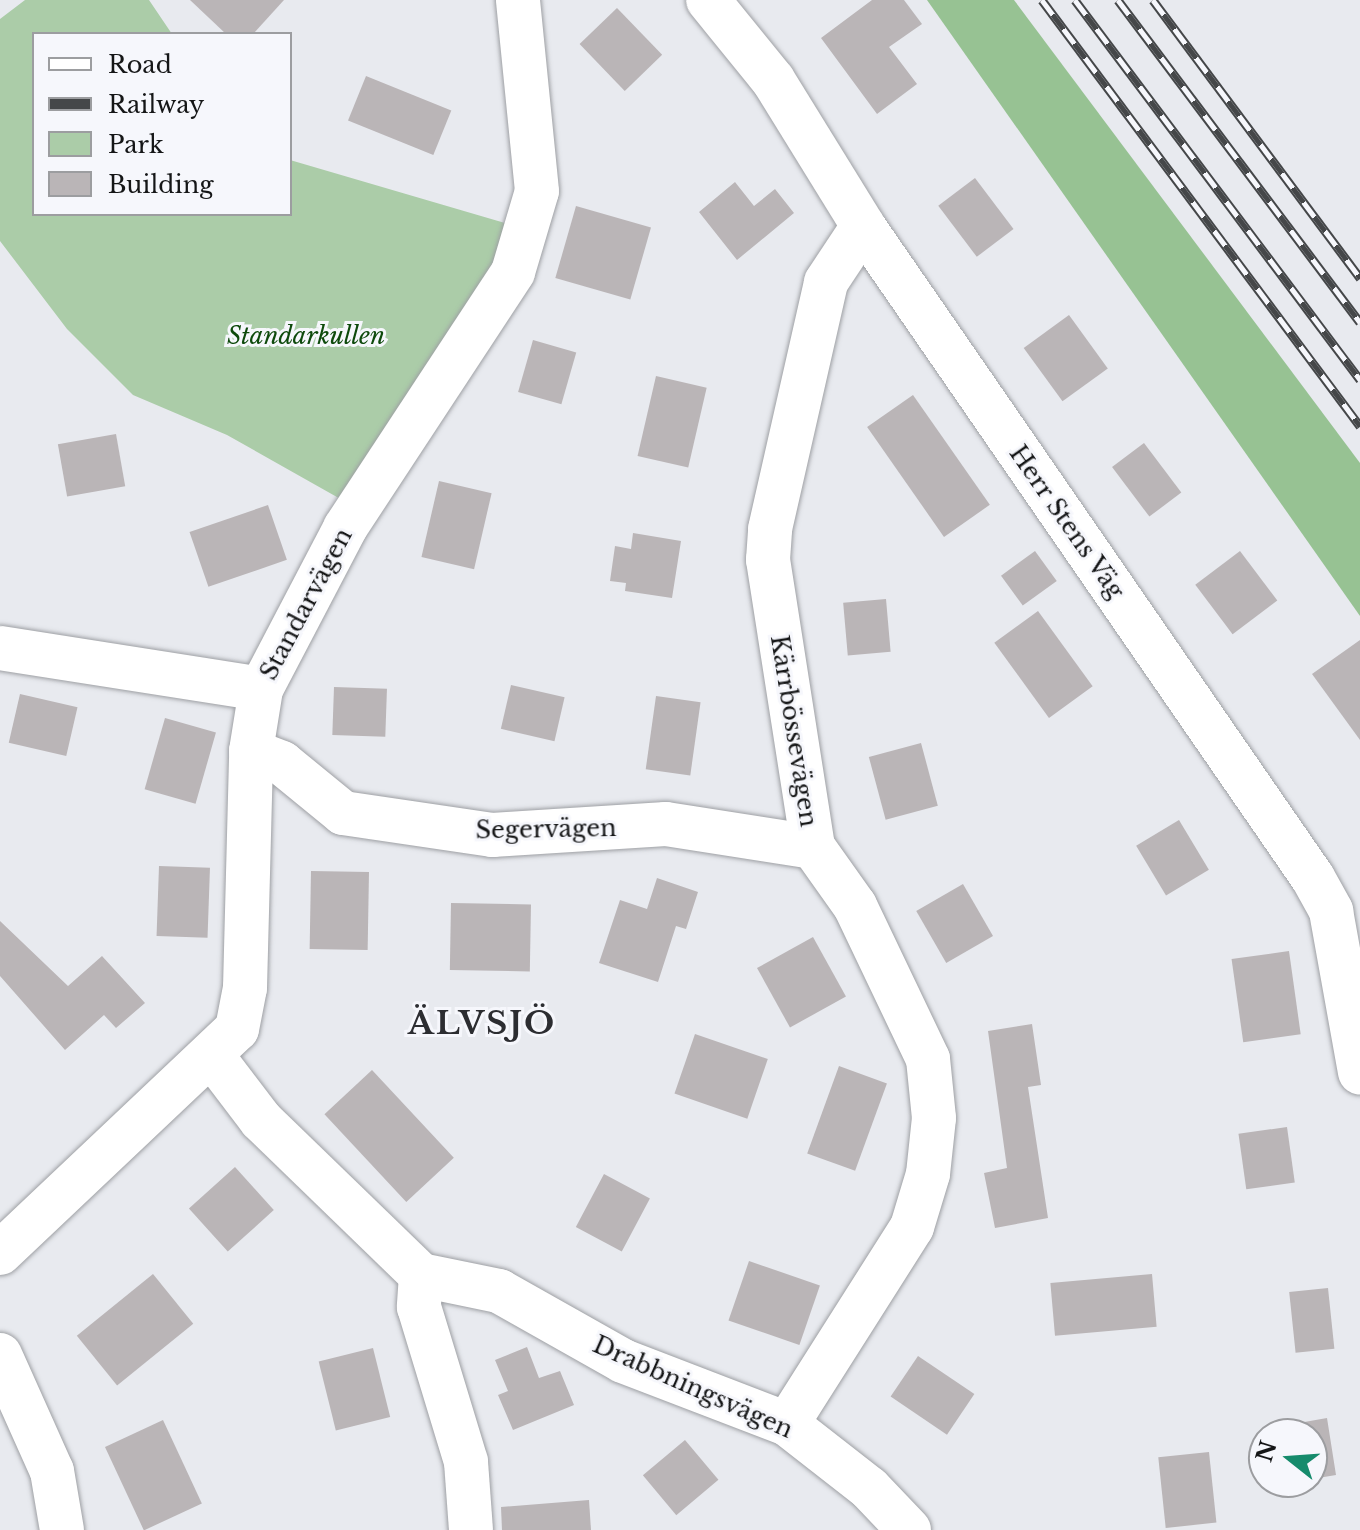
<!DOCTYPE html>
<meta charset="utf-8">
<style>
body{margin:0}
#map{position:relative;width:1360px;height:1530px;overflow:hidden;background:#e8eaef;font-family:"Libre Baskerville",serif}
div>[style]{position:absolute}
.green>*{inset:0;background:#abcca8}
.forest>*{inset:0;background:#97c293}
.building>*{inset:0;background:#bab5b7;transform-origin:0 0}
.roads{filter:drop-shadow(0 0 2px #9ea0a4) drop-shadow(0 0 2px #9ea0a4)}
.minor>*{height:44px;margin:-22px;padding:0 22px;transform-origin:22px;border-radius:22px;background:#fff}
.rail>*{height:9px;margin-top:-4.5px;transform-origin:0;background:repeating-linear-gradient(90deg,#f6f7fc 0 18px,#454749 0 36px);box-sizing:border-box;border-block:2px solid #454749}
span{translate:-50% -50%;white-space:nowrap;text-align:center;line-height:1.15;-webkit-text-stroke:6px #f6f7fc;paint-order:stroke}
.park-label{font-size:24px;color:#0e4a0c;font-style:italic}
.street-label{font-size:24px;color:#151617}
.district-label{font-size:32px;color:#2c2d31;font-weight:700;letter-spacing:2px}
.legend{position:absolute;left:32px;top:32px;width:260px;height:184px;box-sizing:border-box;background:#f6f7fc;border:2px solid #9c9da0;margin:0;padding:10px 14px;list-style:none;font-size:24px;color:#151617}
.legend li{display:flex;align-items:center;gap:16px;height:40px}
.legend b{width:40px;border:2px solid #9c9da0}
.north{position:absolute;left:1248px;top:1418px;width:80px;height:80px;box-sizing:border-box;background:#f6f7fc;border:2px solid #9c9da0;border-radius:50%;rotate:287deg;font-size:22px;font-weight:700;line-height:32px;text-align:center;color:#151617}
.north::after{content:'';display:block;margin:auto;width:28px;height:36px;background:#168b6c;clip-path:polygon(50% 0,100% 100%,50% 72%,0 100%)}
</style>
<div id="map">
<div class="green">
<div style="clip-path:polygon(25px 0,149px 0,172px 34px,34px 34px,34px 214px,290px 214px,290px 160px,512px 225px,496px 279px,344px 501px,227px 435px,133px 395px,67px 329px,0 241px,0 19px)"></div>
</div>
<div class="forest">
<div style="clip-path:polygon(927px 0,1014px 0,1360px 463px,1360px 616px)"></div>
</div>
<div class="building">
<div style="clip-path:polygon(190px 0,284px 0,253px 34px,226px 34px)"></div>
<div style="clip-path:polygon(872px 0,904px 0,922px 24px,889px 47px,917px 84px,877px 114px,821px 38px)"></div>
<div style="left:617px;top:8px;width:65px;height:52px;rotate:46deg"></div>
<div style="left:366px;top:76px;width:92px;height:48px;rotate:22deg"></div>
<div style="left:975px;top:178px;width:64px;height:46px;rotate:53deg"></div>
<div style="clip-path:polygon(735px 182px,754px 206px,775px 189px,794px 213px,737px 260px,699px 212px)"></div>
<div style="left:576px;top:206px;width:78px;height:75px;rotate:16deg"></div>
<div style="left:1069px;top:315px;width:66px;height:56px;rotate:54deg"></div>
<div style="left:533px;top:340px;width:45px;height:54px;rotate:16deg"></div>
<div style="left:656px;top:376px;width:52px;height:82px;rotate:13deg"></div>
<div style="left:913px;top:395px;width:134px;height:56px;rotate:55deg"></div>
<div style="left:116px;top:434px;width:53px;height:59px;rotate:80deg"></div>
<div style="left:1144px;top:443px;width:62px;height:40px;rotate:53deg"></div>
<div style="left:439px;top:481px;width:54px;height:78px;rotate:13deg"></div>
<div style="left:268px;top:505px;width:58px;height:83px;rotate:71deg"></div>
<div style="clip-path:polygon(633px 533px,681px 541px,672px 598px,625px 591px,626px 583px,610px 581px,615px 546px,631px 549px)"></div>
<div style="left:1035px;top:551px;width:37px;height:42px;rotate:54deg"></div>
<div style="left:1240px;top:551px;width:62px;height:56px;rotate:53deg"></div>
<div style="left:886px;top:599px;width:53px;height:43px;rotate:85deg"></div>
<div style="left:1038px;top:611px;width:93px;height:54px;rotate:54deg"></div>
<div style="clip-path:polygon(1360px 640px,1360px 740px,1312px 674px)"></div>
<div style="left:511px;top:685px;width:55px;height:45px;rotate:13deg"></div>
<div style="left:334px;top:687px;width:53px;height:48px;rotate:2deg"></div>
<div style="left:20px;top:694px;width:59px;height:50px;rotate:13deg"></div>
<div style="left:656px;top:696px;width:45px;height:74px;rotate:8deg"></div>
<div style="left:165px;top:718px;width:53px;height:74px;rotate:16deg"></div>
<div style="left:921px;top:743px;width:65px;height:54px;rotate:75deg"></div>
<div style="left:1179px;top:820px;width:58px;height:50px;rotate:59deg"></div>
<div style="left:159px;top:866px;width:51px;height:70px;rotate:2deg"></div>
<div style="left:311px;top:871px;width:58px;height:78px;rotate:1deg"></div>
<div style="clip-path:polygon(657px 878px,698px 892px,686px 929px,676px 926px,658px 982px,599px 963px,620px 900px,647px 909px)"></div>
<div style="left:963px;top:884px;width:60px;height:54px;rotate:60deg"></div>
<div style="left:451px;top:903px;width:80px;height:67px;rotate:1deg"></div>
<div style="clip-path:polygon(0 921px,68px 986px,102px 956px,145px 1003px,116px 1028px,104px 1015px,65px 1050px,0 976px)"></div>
<div style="left:813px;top:937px;width:68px;height:64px;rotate:61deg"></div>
<div style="left:1289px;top:951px;width:84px;height:58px;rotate:82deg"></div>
<div style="clip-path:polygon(1032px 1024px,1041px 1085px,1028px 1087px,1048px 1218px,995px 1228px,984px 1173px,1007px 1168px,988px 1031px)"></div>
<div style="left:695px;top:1034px;width:77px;height:63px;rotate:19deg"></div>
<div style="left:839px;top:1066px;width:51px;height:93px;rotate:20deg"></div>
<div style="left:372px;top:1070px;width:120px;height:65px;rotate:47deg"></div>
<div style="left:1287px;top:1127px;width:56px;height:49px;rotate:82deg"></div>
<div style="left:235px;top:1167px;width:58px;height:62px;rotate:48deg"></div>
<div style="left:604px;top:1174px;width:52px;height:60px;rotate:28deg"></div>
<div style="left:749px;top:1261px;width:75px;height:63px;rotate:19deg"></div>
<div style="left:153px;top:1274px;width:64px;height:98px;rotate:51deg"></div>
<div style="left:1152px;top:1274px;width:53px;height:102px;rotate:85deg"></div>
<div style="left:1328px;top:1288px;width:61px;height:39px;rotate:84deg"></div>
<div style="clip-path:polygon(527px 1347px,539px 1378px,560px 1371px,574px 1405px,513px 1430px,498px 1395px,508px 1391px,495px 1360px)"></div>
<div style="left:373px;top:1348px;width:71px;height:56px;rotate:76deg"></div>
<div style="left:918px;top:1356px;width:68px;height:49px;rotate:34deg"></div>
<div style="clip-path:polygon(1327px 1418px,1336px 1475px,1312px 1479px,1312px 1434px,1277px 1434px,1276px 1427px)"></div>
<div style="left:163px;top:1420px;width:92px;height:64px;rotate:65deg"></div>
<div style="left:685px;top:1440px;width:52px;height:55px;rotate:50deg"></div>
<div style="left:1209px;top:1452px;width:71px;height:51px;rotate:84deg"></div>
<div style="clip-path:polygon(589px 1500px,591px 1530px,502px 1530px,501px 1507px)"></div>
</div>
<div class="roads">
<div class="minor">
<div style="left:708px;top:0;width:103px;rotate:50.9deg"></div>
<div style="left:773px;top:80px;width:172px;rotate:58.3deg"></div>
<div style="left:863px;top:226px;width:792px;rotate:55.39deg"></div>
<div style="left:1313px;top:878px;width:38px;rotate:61deg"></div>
<div style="left:1331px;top:911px;width:164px;rotate:79.8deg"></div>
<div style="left:0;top:648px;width:264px;rotate:8.9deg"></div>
<div style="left:251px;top:751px;width:33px;rotate:21deg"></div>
<div style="left:282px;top:763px;width:79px;rotate:39.3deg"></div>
<div style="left:343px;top:813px;width:151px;rotate:8.4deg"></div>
<div style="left:492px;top:835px;width:174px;rotate:-3.6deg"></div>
<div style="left:666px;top:824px;width:149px;rotate:8.9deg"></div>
<div style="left:213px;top:1057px;width:79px;rotate:52.7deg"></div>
<div style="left:261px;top:1120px;width:223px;rotate:44.1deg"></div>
<div style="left:421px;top:1275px;width:80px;rotate:11.6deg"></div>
<div style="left:499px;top:1291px;width:142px;rotate:29.4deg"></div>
<div style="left:623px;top:1361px;width:176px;rotate:21deg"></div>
<div style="left:787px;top:1424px;width:104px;rotate:38deg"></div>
<div style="left:869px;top:1488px;width:58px;rotate:46.4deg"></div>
<div style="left:0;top:1253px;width:326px;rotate:-43.4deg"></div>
<div style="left:237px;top:1029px;width:42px;rotate:-79deg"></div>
<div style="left:245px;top:988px;width:237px;rotate:-88.5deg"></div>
<div style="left:251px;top:751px;width:63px;rotate:-80.8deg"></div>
<div style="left:261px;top:689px;width:182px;rotate:-62.4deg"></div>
<div style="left:345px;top:528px;width:306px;rotate:-56.7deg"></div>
<div style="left:513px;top:272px;width:84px;rotate:-73.5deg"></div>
<div style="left:537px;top:191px;width:192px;rotate:-95.7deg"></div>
<div style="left:421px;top:1275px;width:32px;rotate:94deg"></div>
<div style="left:419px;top:1307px;width:162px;rotate:73.1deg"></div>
<div style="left:466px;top:1462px;width:68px;rotate:85.8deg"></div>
<div style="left:0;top:1355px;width:127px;rotate:65.9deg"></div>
<div style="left:52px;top:1471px;width:60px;rotate:80.4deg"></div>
<div style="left:787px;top:1424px;width:233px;rotate:-57.6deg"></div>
<div style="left:912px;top:1227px;width:55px;rotate:-73.2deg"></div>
<div style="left:928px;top:1174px;width:56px;rotate:-83.9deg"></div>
<div style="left:934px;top:1118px;width:59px;rotate:-95.8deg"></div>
<div style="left:928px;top:1059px;width:170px;rotate:-115.5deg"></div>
<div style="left:855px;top:906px;width:72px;rotate:-125.4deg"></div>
<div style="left:813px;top:847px;width:291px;rotate:-98.9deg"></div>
<div style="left:768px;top:560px;width:31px;rotate:-86deg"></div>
<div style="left:770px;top:529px;width:253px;rotate:-77.2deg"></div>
<div style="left:826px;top:282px;width:67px;rotate:-56.5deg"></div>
</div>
</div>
<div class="rail">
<div style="left:1042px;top:0;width:532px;rotate:53.26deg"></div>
<div style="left:1075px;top:0;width:475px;rotate:53.1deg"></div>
<div style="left:1118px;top:0;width:403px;rotate:53.1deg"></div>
<div style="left:1153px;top:0;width:347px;rotate:53.3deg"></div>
</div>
<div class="park-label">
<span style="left:306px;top:336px">Standarkullen</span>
</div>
<div class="street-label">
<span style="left:1067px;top:522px;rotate:55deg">Herr Stens Väg</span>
<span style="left:306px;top:604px;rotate:-62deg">Standarvägen</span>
<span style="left:794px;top:731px;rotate:81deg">Kärrbössevägen</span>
<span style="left:546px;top:829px;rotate:-1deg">Segervägen</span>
<span style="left:693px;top:1387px;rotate:24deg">Drabbningsvägen</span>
</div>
<div class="district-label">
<span style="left:482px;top:1023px">ÄLVSJÖ</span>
</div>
<ul class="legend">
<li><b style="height:10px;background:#fff"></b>Road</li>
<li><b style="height:10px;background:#454749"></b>Railway</li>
<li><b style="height:22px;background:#abcca8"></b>Park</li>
<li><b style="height:22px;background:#bab5b7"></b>Building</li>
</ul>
<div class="north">N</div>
</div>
